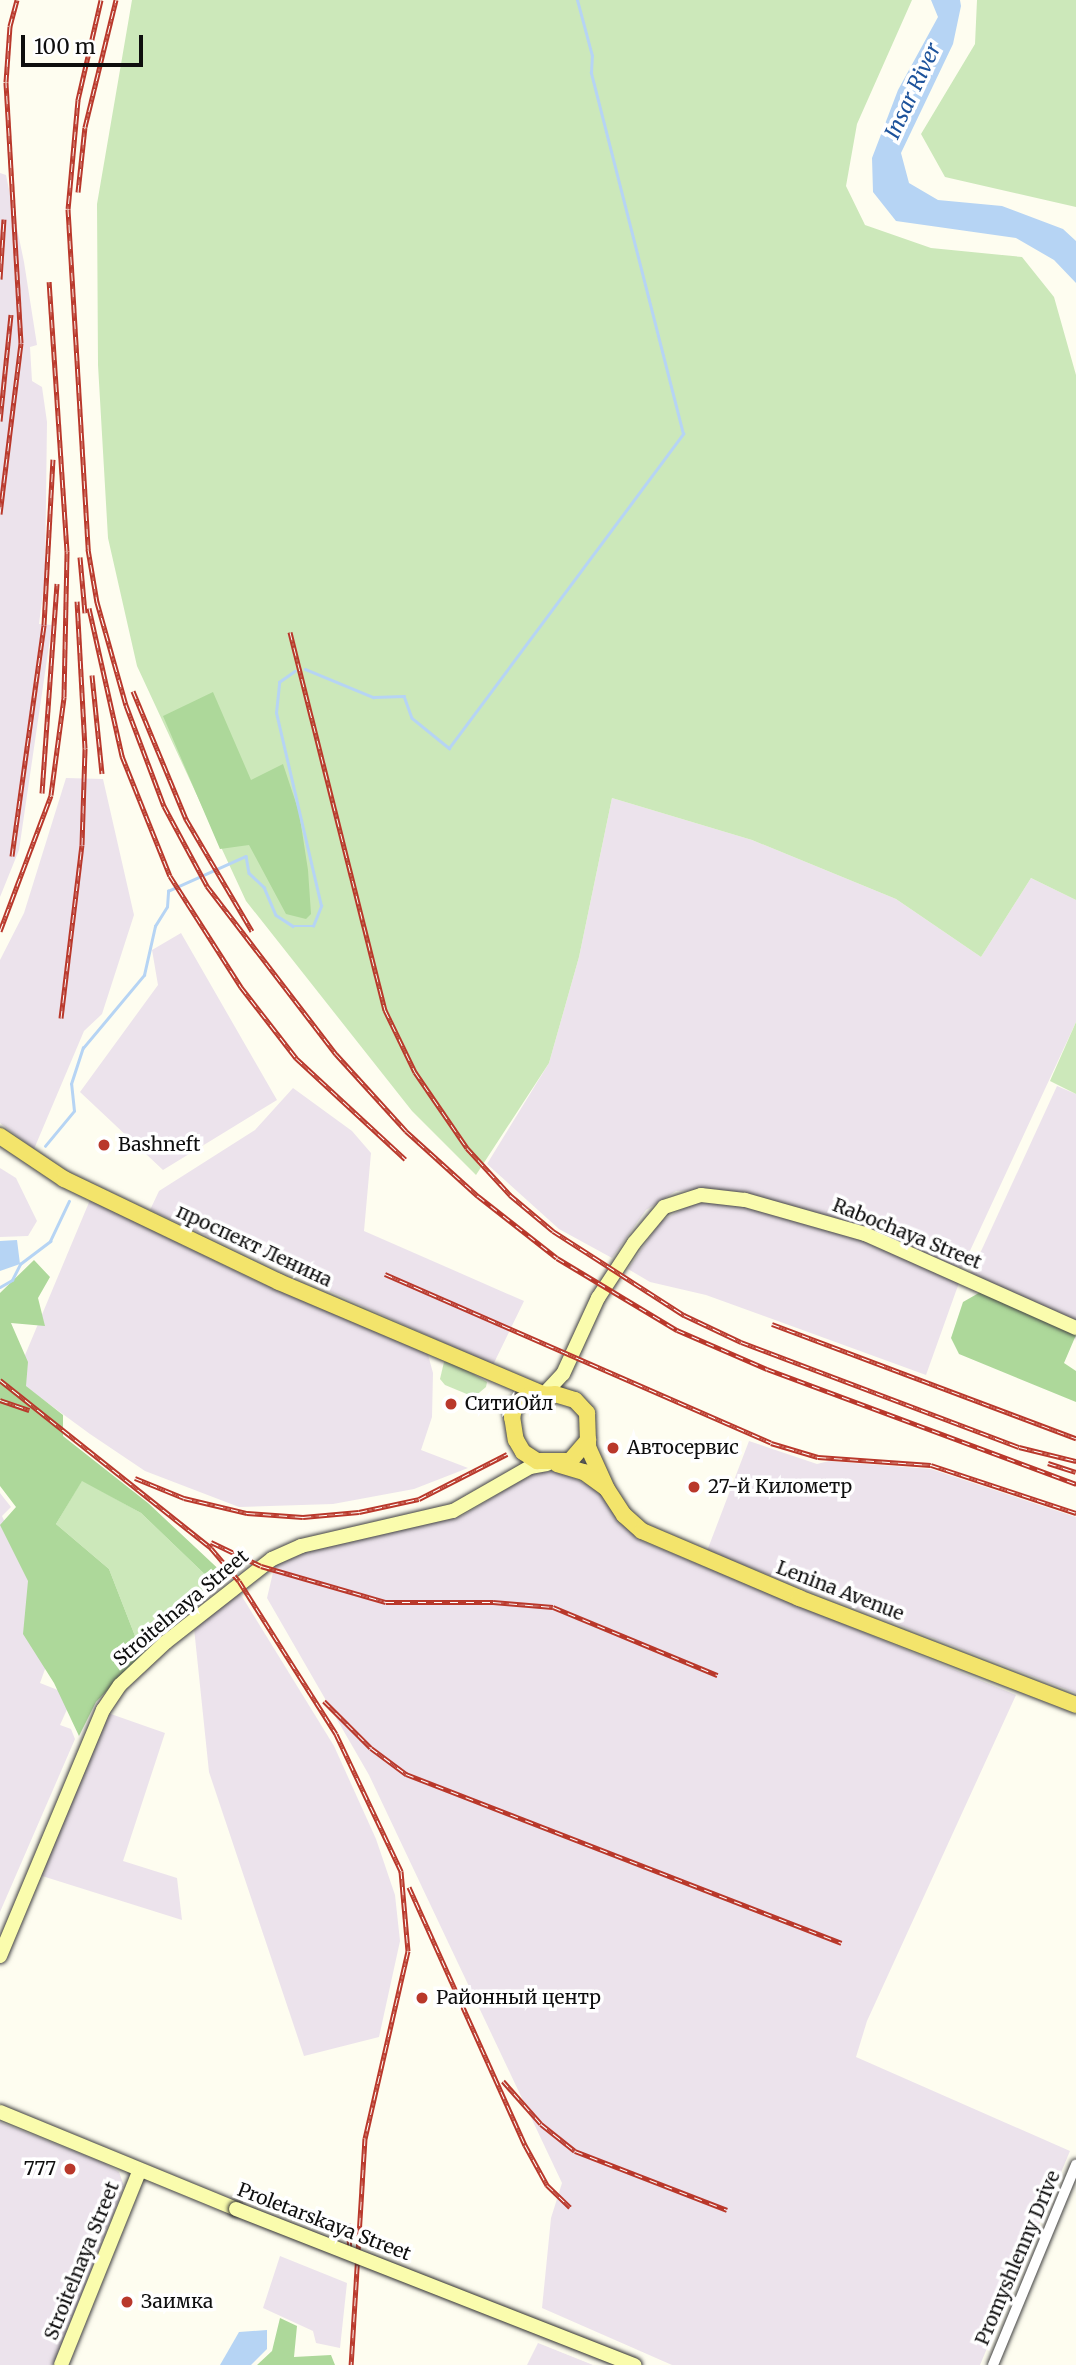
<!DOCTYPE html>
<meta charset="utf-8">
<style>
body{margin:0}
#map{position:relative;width:1076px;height:2365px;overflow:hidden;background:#fefdf0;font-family:Merriweather,serif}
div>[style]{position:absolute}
.industrial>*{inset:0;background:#ece3ec}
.green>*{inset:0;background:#cce8ba}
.forest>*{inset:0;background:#add89a}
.water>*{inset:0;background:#b6d4f4}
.stream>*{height:2.5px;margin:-1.25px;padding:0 1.25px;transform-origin:1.25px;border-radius:1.25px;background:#b6d4f4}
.roads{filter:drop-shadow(0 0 2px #414141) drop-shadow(0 0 2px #414141)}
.street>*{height:10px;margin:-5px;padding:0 5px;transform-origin:5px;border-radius:5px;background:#fff}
.secondary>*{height:14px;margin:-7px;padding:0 7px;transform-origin:7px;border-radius:7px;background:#fafcad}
.primary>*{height:16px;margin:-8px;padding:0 8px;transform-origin:8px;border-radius:8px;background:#f3e46b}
.rail>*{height:5px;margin-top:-2.5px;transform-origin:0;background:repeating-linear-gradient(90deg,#fff 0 8px,#b9382b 0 16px);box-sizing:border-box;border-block:2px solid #b9382b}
.bridges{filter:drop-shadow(0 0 2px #303030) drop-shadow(0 0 2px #303030)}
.secondary-bridge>*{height:14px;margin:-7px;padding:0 7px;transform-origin:7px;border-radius:7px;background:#fafcad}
.dots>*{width:19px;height:19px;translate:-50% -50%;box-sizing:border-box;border:4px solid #fff;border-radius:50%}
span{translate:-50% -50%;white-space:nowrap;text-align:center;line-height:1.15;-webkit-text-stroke:7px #fff;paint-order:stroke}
.poi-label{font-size:19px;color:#0e0e0e}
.left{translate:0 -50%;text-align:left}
.right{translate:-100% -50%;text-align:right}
.street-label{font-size:19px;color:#0e0e0e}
.water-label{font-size:21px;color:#1c529b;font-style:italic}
.scale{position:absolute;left:21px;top:35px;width:122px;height:32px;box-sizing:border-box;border:4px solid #0e0e0e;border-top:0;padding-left:9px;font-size:21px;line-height:24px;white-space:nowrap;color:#0e0e0e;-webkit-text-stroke:5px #fff;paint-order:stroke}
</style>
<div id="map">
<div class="industrial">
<div style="clip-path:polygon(0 173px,6px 175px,24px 262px,37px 345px,30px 347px,32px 381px,42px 387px,47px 422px,45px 577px,39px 624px,52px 625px,19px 850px,0 897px)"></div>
<div style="clip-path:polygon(66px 778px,103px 779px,134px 915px,102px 1014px,84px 1031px,34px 1149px,0 1123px,0 960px,24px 913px)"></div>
<div style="clip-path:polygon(612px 798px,752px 840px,896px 899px,981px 957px,1031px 878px,1076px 900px,1076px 1022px,962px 1268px,831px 1217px,716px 1189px,676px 1191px,646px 1210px,612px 1258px,559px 1229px,487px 1164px,549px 1063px,579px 957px)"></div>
<div style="clip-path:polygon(181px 933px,277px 1100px,163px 1170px,80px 1092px,158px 985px,152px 950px)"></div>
<div style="clip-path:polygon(1057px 1086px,1076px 1094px,1076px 1323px,971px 1273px)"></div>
<div style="clip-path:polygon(293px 1088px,352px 1131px,371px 1153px,364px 1231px,524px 1301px,493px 1365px,150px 1210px,159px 1191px,255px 1130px)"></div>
<div style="clip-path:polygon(0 1168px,16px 1178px,37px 1221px,28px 1236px,0 1237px)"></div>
<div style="clip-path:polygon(90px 1200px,254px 1280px,427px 1351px,433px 1373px,432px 1417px,421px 1450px,468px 1468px,414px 1489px,333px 1504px,239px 1507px,145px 1471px,90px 1434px,15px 1379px)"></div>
<div style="clip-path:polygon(699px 1200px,723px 1201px,862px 1239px,960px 1280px,926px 1375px,706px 1295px,650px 1282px,628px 1269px,661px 1221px)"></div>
<div style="clip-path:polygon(749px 1441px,817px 1464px,829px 1461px,931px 1469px,1076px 1517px,1076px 1693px,707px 1551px)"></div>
<div style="clip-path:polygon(558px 1471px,599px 1490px,642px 1541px,1016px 1695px,867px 2021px,856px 2057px,1070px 2151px,980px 2365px,672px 2365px,542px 2308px,551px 2218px,562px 2183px,369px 1775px,267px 1598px,275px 1564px,296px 1552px,462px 1516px,533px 1473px)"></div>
<div style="clip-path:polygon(0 1493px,11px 1507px,2px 1516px,58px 1633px,40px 1683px,73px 1696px,60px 1725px,71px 1729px,75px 1739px,0 1912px)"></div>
<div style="clip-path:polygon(238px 1590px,334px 1746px,376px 1839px,395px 1895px,400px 1941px,379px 2037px,304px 2056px,209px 1772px,194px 1628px)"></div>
<div style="clip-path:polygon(108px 1713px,165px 1733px,123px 1861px,177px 1878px,182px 1920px,39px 1875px)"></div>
<div style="clip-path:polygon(0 2122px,104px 2163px,119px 2172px,124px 2186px,54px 2365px,0 2365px)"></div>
<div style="clip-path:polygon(280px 2256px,347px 2283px,340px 2348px,316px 2343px,313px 2331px,263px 2308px)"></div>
<div style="clip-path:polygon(538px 2343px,593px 2365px,527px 2365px)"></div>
</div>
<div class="green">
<div style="clip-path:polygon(132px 0,912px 0,857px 124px,846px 186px,865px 225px,931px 248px,1022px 257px,1054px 297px,1076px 375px,1076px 900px,1031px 878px,981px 957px,896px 899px,752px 840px,612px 798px,579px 957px,549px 1063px,476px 1175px,412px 1111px,246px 901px,137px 666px,108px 538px,98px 365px,97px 204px)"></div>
<div style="clip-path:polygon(977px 0,1076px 0,1076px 207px,945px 177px,921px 134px,975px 44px)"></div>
<div style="clip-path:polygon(1076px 1022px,1076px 1094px,1050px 1081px)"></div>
<div style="clip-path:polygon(451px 1361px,487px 1382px,486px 1387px,474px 1397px,445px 1385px,440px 1379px,444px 1362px)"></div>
<div style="clip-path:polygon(82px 1480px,141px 1513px,217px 1586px,142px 1654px,109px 1569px,56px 1524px)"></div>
</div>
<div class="forest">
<div style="clip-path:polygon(213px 692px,251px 780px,283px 764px,299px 812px,308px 870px,311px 914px,306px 919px,286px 914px,249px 845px,220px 849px,163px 716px)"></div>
<div style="clip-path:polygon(34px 1260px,50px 1277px,38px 1298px,45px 1326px,11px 1323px,28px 1362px,26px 1386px,63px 1415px,63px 1436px,148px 1503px,227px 1577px,217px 1586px,141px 1513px,82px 1481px,56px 1524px,109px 1569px,142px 1654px,96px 1702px,79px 1736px,54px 1683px,23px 1634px,28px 1581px,0 1525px,16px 1507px,0 1486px,0 1293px)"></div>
<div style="clip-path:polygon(984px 1290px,1076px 1335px,1064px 1363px,1076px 1371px,1076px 1402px,959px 1354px,951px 1338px,963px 1302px)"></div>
<div style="clip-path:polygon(280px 2318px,297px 2326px,294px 2357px,331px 2355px,335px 2365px,257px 2365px,272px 2351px)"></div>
</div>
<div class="water">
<div style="clip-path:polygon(931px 0,960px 0,961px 6px,953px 44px,901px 153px,909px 183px,938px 200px,1002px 206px,1063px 229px,1076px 241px,1076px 283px,1054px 260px,1016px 238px,896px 221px,873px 192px,872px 158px,898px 90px,938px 17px)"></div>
<div style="clip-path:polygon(17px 1240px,20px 1264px,0 1271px,0 1241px)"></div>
<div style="clip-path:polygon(267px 2330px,267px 2349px,251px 2365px,220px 2365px,239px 2332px)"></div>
</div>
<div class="stream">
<div style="left:305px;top:669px;width:74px;rotate:22.4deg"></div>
<div style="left:373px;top:697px;width:31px;rotate:-2deg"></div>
<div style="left:404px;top:696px;width:23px;rotate:70deg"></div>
<div style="left:412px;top:718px;width:48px;rotate:39deg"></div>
<div style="left:449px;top:748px;width:392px;rotate:-53.3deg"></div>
<div style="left:683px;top:434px;width:373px;rotate:-104.3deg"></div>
<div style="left:591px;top:73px;width:17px;rotate:-87deg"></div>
<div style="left:592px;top:56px;width:58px;rotate:-105deg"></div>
<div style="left:45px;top:1146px;width:45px;rotate:-50.4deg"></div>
<div style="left:74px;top:1111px;width:27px;rotate:-96deg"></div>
<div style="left:71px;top:1084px;width:38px;rotate:-72deg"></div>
<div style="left:83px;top:1048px;width:95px;rotate:-50.1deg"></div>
<div style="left:144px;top:975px;width:50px;rotate:-77.3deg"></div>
<div style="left:155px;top:926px;width:22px;rotate:-58deg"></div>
<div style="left:167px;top:907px;width:16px;rotate:-86deg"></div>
<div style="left:168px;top:891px;width:85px;rotate:-24.2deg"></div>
<div style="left:246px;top:856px;width:17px;rotate:80deg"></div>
<div style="left:249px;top:873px;width:21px;rotate:43deg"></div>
<div style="left:264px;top:887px;width:30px;rotate:67deg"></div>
<div style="left:276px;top:915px;width:20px;rotate:33deg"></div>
<div style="left:293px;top:926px;width:20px"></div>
<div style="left:313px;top:926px;width:22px;rotate:-68deg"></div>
<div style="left:321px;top:906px;width:198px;rotate:-103.1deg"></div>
<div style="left:276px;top:713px;width:31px;rotate:-84deg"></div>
<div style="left:279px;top:682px;width:19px;rotate:-35deg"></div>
<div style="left:0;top:1287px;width:14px;rotate:-30deg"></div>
<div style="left:12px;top:1280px;width:18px;rotate:-63deg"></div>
<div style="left:20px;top:1264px;width:38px;rotate:-37deg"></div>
<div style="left:50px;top:1241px;width:44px;rotate:-64.6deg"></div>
</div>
<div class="roads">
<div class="street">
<div style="left:993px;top:2365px;width:217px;rotate:-67.5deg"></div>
</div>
<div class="secondary">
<div style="left:545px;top:1393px;width:26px;rotate:-47deg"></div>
<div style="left:563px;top:1374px;width:84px;rotate:-65.3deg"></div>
<div style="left:598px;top:1298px;width:66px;rotate:-56.8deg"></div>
<div style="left:634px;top:1243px;width:47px;rotate:-50.2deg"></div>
<div style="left:664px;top:1207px;width:39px;rotate:-18deg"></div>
<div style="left:701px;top:1195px;width:44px;rotate:6.5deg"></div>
<div style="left:745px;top:1200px;width:125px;rotate:15.8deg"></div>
<div style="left:865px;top:1234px;width:231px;rotate:24deg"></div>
<div style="left:0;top:1956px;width:267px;rotate:-67.3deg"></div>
<div style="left:103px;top:1710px;width:30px;rotate:-56deg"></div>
<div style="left:120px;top:1685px;width:63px;rotate:-43.1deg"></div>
<div style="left:166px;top:1642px;width:135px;rotate:-38.1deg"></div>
<div style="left:272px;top:1559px;width:32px;rotate:-24deg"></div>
<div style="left:301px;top:1546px;width:156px;rotate:-13deg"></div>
<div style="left:453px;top:1511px;width:89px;rotate:-29.7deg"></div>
<div style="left:530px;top:1467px;width:17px;rotate:-10deg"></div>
<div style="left:0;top:2112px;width:255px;rotate:22.3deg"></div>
<div style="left:61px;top:2365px;width:208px;rotate:-68deg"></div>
</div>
<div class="primary">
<div style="left:0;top:1136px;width:77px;rotate:33.9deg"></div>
<div style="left:64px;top:1179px;width:238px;rotate:25.6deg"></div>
<div style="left:279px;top:1282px;width:284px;rotate:23deg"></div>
<div style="left:511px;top:1410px;width:30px;rotate:81deg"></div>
<div style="left:516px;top:1440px;width:14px;rotate:60deg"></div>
<div style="left:523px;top:1452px;width:17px;rotate:33deg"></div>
<div style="left:537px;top:1461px;width:33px"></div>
<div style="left:570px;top:1461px;width:28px;rotate:-49deg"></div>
<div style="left:512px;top:1418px;width:13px;rotate:-77deg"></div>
<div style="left:515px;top:1405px;width:18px;rotate:-34deg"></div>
<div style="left:530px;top:1395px;width:25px;rotate:-2deg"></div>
<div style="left:555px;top:1394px;width:21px;rotate:17deg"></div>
<div style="left:575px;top:1400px;width:18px;rotate:47deg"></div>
<div style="left:587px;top:1413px;width:34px;rotate:88deg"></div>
<div style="left:588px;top:1447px;width:46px;rotate:65.7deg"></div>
<div style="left:607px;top:1489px;width:31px;rotate:57deg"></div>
<div style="left:624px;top:1515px;width:24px;rotate:42deg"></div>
<div style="left:642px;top:1531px;width:171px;rotate:23.1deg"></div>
<div style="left:799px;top:1598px;width:297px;rotate:21.1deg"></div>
<div style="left:557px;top:1464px;width:28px;rotate:17deg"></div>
<div style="left:584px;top:1472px;width:26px;rotate:36deg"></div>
</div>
</div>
<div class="rail">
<div style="left:101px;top:0;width:103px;rotate:103deg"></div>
<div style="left:78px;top:100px;width:109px;rotate:95.2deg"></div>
<div style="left:68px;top:209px;width:341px;rotate:86.6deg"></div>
<div style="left:88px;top:549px;width:54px;rotate:80.4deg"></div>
<div style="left:97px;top:602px;width:107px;rotate:74.3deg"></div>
<div style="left:126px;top:705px;width:108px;rotate:69.4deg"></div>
<div style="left:164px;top:806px;width:91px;rotate:61.7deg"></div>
<div style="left:207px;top:886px;width:212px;rotate:52.5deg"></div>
<div style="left:336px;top:1054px;width:104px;rotate:47.7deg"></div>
<div style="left:406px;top:1131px;width:97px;rotate:42.1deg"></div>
<div style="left:478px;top:1196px;width:100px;rotate:38.1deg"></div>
<div style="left:557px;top:1258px;width:140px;rotate:31deg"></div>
<div style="left:677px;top:1330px;width:98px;rotate:23.4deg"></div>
<div style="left:767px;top:1369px;width:330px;rotate:20.4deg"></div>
<div style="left:78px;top:192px;width:65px;rotate:-83.9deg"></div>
<div style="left:85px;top:127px;width:131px;rotate:-76.3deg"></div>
<div style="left:0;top:279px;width:60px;rotate:-86.2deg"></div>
<div style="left:0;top:421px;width:107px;rotate:-84.1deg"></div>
<div style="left:0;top:514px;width:172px;rotate:-83deg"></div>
<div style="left:21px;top:343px;width:261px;rotate:-93.3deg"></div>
<div style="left:6px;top:82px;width:56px;rotate:-85.9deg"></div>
<div style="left:10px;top:26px;width:27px;rotate:-75deg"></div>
<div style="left:80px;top:557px;width:56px;rotate:84.9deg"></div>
<div style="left:89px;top:608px;width:152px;rotate:77.4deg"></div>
<div style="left:122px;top:756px;width:129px;rotate:68.2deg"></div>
<div style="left:170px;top:876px;width:132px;rotate:57.4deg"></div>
<div style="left:241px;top:987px;width:90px;rotate:52.2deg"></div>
<div style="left:296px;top:1058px;width:149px;rotate:42.8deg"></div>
<div style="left:290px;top:632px;width:390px;rotate:75.9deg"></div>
<div style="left:385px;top:1010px;width:69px;rotate:64.2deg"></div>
<div style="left:415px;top:1072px;width:92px;rotate:55.6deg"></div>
<div style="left:467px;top:1148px;width:64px;rotate:47.5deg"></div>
<div style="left:510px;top:1195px;width:56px;rotate:39.9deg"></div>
<div style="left:553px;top:1231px;width:156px;rotate:32.7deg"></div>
<div style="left:684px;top:1315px;width:63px;rotate:25.3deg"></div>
<div style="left:741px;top:1342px;width:297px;rotate:20.7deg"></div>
<div style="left:1019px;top:1447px;width:59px;rotate:13.8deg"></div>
<div style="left:92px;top:675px;width:99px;rotate:84.2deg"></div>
<div style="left:133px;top:691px;width:139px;rotate:67.5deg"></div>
<div style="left:186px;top:819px;width:130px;rotate:59.5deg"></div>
<div style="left:42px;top:793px;width:210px;rotate:-85.9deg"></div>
<div style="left:12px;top:856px;width:233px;rotate:-82.1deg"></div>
<div style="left:44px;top:625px;width:166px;rotate:-86.9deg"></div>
<div style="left:0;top:931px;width:145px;rotate:-69.4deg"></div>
<div style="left:51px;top:795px;width:99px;rotate:-82.4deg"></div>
<div style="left:64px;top:697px;width:146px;rotate:-88.8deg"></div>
<div style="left:67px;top:551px;width:270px;rotate:-93.8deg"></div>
<div style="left:61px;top:1018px;width:174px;rotate:-83.1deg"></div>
<div style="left:82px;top:845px;width:97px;rotate:-88.2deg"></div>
<div style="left:85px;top:748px;width:147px;rotate:-93.1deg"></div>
<div style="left:385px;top:1274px;width:421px;rotate:23.6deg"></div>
<div style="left:771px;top:1443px;width:49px;rotate:16.6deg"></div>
<div style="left:818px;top:1457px;width:113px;rotate:4deg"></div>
<div style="left:931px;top:1465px;width:153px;rotate:18.3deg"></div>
<div style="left:772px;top:1324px;width:325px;rotate:20.6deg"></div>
<div style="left:0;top:1380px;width:270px;rotate:38.5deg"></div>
<div style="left:211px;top:1548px;width:43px;rotate:49.7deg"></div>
<div style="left:239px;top:1581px;width:181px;rotate:57.6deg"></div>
<div style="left:336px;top:1734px;width:152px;rotate:64.6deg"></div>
<div style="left:401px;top:1871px;width:80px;rotate:85deg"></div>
<div style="left:408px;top:1951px;width:192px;rotate:102.9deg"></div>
<div style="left:365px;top:2138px;width:227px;rotate:93.5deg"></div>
<div style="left:0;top:1400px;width:31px;rotate:19deg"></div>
<div style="left:1048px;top:1463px;width:29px;rotate:18deg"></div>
<div style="left:135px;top:1478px;width:53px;rotate:22.2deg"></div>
<div style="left:184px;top:1498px;width:65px;rotate:13.4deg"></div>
<div style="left:247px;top:1513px;width:56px;rotate:4.1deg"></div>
<div style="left:303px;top:1517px;width:56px;rotate:-5.1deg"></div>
<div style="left:359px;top:1512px;width:61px;rotate:-12.2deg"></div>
<div style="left:419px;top:1499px;width:99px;rotate:-27.1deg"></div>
<div style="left:211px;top:1542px;width:55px;rotate:25.6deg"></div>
<div style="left:261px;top:1566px;width:130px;rotate:16.1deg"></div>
<div style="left:386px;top:1602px;width:107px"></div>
<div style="left:493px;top:1602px;width:60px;rotate:4.8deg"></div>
<div style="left:553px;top:1607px;width:178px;rotate:22.5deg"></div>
<div style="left:324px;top:1701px;width:66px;rotate:45deg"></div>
<div style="left:371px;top:1748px;width:44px;rotate:36.6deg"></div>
<div style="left:406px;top:1774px;width:467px;rotate:21.2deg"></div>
<div style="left:409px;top:1887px;width:283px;rotate:65.8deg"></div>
<div style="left:525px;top:2145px;width:46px;rotate:61.2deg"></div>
<div style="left:547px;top:2185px;width:32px;rotate:44deg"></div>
<div style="left:503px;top:2081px;width:57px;rotate:48.5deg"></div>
<div style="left:541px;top:2124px;width:43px;rotate:38.5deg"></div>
<div style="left:575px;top:2151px;width:163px;rotate:21.2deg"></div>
<div style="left:348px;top:2223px;width:31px;rotate:86deg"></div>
</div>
<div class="bridges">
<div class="secondary-bridge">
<div style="left:236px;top:2209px;width:428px;rotate:21.4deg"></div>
</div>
</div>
<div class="dots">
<div style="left:104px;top:1145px;background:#b9382b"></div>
<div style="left:451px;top:1404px;background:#b9382b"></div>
<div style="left:613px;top:1448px;background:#b9382b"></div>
<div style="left:694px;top:1487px;background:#b9382b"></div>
<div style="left:422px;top:1998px;background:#b9382b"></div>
<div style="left:70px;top:2169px;background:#b9382b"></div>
<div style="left:127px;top:2302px;background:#b9382b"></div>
</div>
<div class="poi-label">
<span class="left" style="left:118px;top:1145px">Bashneft</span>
<span class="left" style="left:465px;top:1404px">СитиОйл</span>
<span class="left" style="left:627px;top:1448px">Автосервис</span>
<span class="left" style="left:708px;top:1487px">27-й Километр</span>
<span class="left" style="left:436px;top:1998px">Районный центр</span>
<span class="right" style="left:56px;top:2169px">777</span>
<span class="left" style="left:141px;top:2302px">Заимка</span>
</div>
<div class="street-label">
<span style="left:907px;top:1234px;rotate:22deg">Rabochaya Street</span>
<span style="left:254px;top:1246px;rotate:25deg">проспект Ленина</span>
<span style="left:840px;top:1591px;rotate:21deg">Lenina Avenue</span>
<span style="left:181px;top:1608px;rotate:-40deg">Stroitelnaya Street</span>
<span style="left:324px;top:2222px;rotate:21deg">Proletarskaya Street</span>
<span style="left:1018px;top:2258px;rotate:-67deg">Promyshlenny Drive</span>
<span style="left:82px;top:2261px;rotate:-68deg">Stroitelnaya Street</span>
</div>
<div class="water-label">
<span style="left:913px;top:91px;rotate:-65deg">Insar River</span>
</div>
<div class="scale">100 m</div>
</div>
